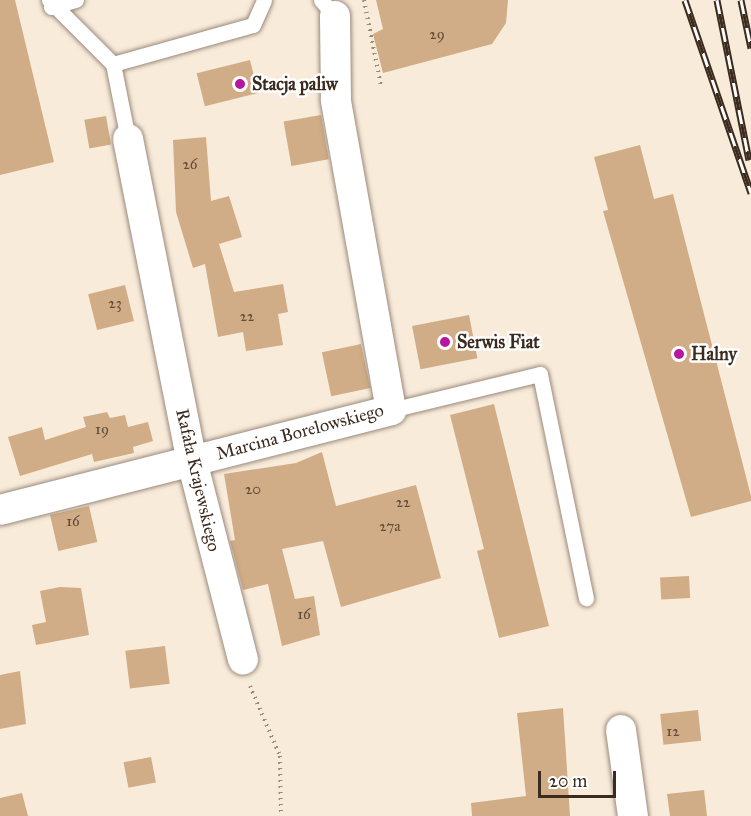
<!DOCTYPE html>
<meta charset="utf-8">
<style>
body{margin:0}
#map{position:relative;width:751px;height:816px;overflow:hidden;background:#f9ebda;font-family:"IM FELL Great Primer",serif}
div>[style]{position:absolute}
.building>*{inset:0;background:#d0ad86;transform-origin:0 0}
.path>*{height:4px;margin-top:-2px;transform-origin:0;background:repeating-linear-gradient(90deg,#9a8a7c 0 1.5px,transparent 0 6px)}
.roads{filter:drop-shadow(0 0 2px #9a8a7c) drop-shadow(0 0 2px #9a8a7c)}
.lane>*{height:15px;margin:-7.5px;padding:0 7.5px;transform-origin:7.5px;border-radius:7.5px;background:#fff}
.street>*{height:30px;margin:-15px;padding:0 15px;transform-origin:15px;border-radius:15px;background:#fff}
.rail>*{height:7px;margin-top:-3.5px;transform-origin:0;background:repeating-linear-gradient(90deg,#fff 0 14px,#3b2a1e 0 28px);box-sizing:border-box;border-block:2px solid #3b2a1e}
.dots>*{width:16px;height:16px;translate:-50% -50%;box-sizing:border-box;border:3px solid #fff;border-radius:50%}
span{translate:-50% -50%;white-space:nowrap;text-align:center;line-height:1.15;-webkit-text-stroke:5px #fff;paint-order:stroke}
.number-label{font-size:15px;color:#604b38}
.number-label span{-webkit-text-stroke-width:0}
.poi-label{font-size:18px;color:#3b2a1e;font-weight:700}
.left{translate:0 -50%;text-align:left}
.street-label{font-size:18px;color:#3b2a1e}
.scale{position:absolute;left:538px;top:771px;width:78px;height:27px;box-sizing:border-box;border:3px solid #3b2a1e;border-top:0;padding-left:8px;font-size:18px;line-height:21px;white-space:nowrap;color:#3b2a1e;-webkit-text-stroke:4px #fff;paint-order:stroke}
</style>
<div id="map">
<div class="building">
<div style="clip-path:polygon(0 0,15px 0,54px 162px,0 175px)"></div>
<div style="clip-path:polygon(376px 0,508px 0,506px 23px,492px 44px,383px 73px,373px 34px,383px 29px)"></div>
<div style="left:250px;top:60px;width:34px;height:55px;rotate:76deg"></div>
<div style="left:321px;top:115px;width:45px;height:38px;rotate:80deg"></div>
<div style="left:106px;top:116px;width:29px;height:22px;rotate:80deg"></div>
<div style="clip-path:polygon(206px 137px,211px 201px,229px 196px,242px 237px,219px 244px,234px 292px,283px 284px,288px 312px,278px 314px,283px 345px,246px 351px,243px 332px,218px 337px,205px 264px,193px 268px,176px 212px,173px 140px)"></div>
<div style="clip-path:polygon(640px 145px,654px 199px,673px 194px,751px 496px,751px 501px,691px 517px,603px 211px,608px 210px,594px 157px)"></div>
<div style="left:125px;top:285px;width:37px;height:38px;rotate:76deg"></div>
<div style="left:469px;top:315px;width:44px;height:58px;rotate:79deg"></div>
<div style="left:361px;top:344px;width:45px;height:40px;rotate:78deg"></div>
<div style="clip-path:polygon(494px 404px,549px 626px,499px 638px,477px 551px,484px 549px,450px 415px)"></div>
<div style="clip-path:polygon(107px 412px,110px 418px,125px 415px,128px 427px,148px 422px,153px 441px,133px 447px,134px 453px,94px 462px,92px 454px,20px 476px,8px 437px,42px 427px,45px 440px,86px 427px,83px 417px)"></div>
<div style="clip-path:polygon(322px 452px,336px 506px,416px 485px,441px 578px,341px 607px,323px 541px,282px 549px,295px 599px,314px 596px,320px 635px,282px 646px,268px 584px,243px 590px,230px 541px,235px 540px,224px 474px,296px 463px)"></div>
<div style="left:89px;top:506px;width:37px;height:40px;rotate:77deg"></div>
<div style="left:689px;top:576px;width:22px;height:29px;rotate:87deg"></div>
<div style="clip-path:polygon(60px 587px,81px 588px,89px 635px,36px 645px,32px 625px,46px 622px,40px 591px)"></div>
<div style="left:165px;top:646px;width:38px;height:40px;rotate:83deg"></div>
<div style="clip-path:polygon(20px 671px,26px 724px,0 729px,0 675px)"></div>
<div style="clip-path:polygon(563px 708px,570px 816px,472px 816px,471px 803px,526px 796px,517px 713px)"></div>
<div style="left:698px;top:710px;width:31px;height:38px;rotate:84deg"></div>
<div style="left:151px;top:757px;width:26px;height:28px;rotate:79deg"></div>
<div style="clip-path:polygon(704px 790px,707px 816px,670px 816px,667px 794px)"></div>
<div style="clip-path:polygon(22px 793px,28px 816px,0 816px,0 798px)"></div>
</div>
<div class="path">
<div style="left:364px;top:0;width:88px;rotate:78.8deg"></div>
<div style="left:250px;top:686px;width:76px;rotate:66.8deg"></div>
<div style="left:280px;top:756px;width:60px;rotate:89deg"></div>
</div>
<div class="roads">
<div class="lane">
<div style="left:49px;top:0;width:91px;rotate:45deg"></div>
<div style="left:113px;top:64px;width:76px;rotate:78.7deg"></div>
<div style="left:321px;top:0;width:21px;rotate:49deg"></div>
<div style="left:51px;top:7px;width:26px;rotate:-16deg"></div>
<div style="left:113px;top:64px;width:145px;rotate:-15.6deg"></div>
<div style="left:253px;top:25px;width:27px;rotate:-66deg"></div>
<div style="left:391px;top:410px;width:153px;rotate:-13.6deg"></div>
<div style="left:540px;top:374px;width:229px;rotate:78.4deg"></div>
</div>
<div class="street">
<div style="left:128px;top:139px;width:328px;rotate:78.8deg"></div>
<div style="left:192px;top:461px;width:205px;rotate:75.6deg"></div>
<div style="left:0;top:510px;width:404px;rotate:-14.3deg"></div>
<div style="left:391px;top:410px;width:315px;rotate:-100.1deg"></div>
<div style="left:336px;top:100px;width:84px;rotate:-90.7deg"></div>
<div style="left:621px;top:730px;width:87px;rotate:82.1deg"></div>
</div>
</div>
<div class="rail">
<div style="left:685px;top:0;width:204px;rotate:71.1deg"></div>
<div style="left:717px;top:0;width:163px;rotate:78.7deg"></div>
<div style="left:741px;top:0;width:49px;rotate:78.2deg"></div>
</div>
<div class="dots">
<div style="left:240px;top:84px;background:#b5179e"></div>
<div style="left:445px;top:342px;background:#b5179e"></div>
<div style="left:679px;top:354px;background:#b5179e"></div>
</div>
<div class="number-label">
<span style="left:437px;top:35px">29</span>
<span style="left:190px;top:165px">26</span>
<span style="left:115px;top:304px">23</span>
<span style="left:247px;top:317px">22</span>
<span style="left:102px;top:430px">19</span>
<span style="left:253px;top:490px">20</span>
<span style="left:403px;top:503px">22</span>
<span style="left:73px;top:522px">16</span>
<span style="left:390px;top:527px">27a</span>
<span style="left:304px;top:615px">16</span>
<span style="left:673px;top:732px">12</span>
</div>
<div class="poi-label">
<span class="left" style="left:252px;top:84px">Stacja paliw</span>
<span class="left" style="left:457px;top:342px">Serwis Fiat</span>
<span class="left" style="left:691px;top:354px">Halny</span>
</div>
<div class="street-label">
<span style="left:300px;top:432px;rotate:-15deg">Marcina Borelowskiego</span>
<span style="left:198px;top:480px;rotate:77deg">Rafała Krajewskiego</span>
</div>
<div class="scale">20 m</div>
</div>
